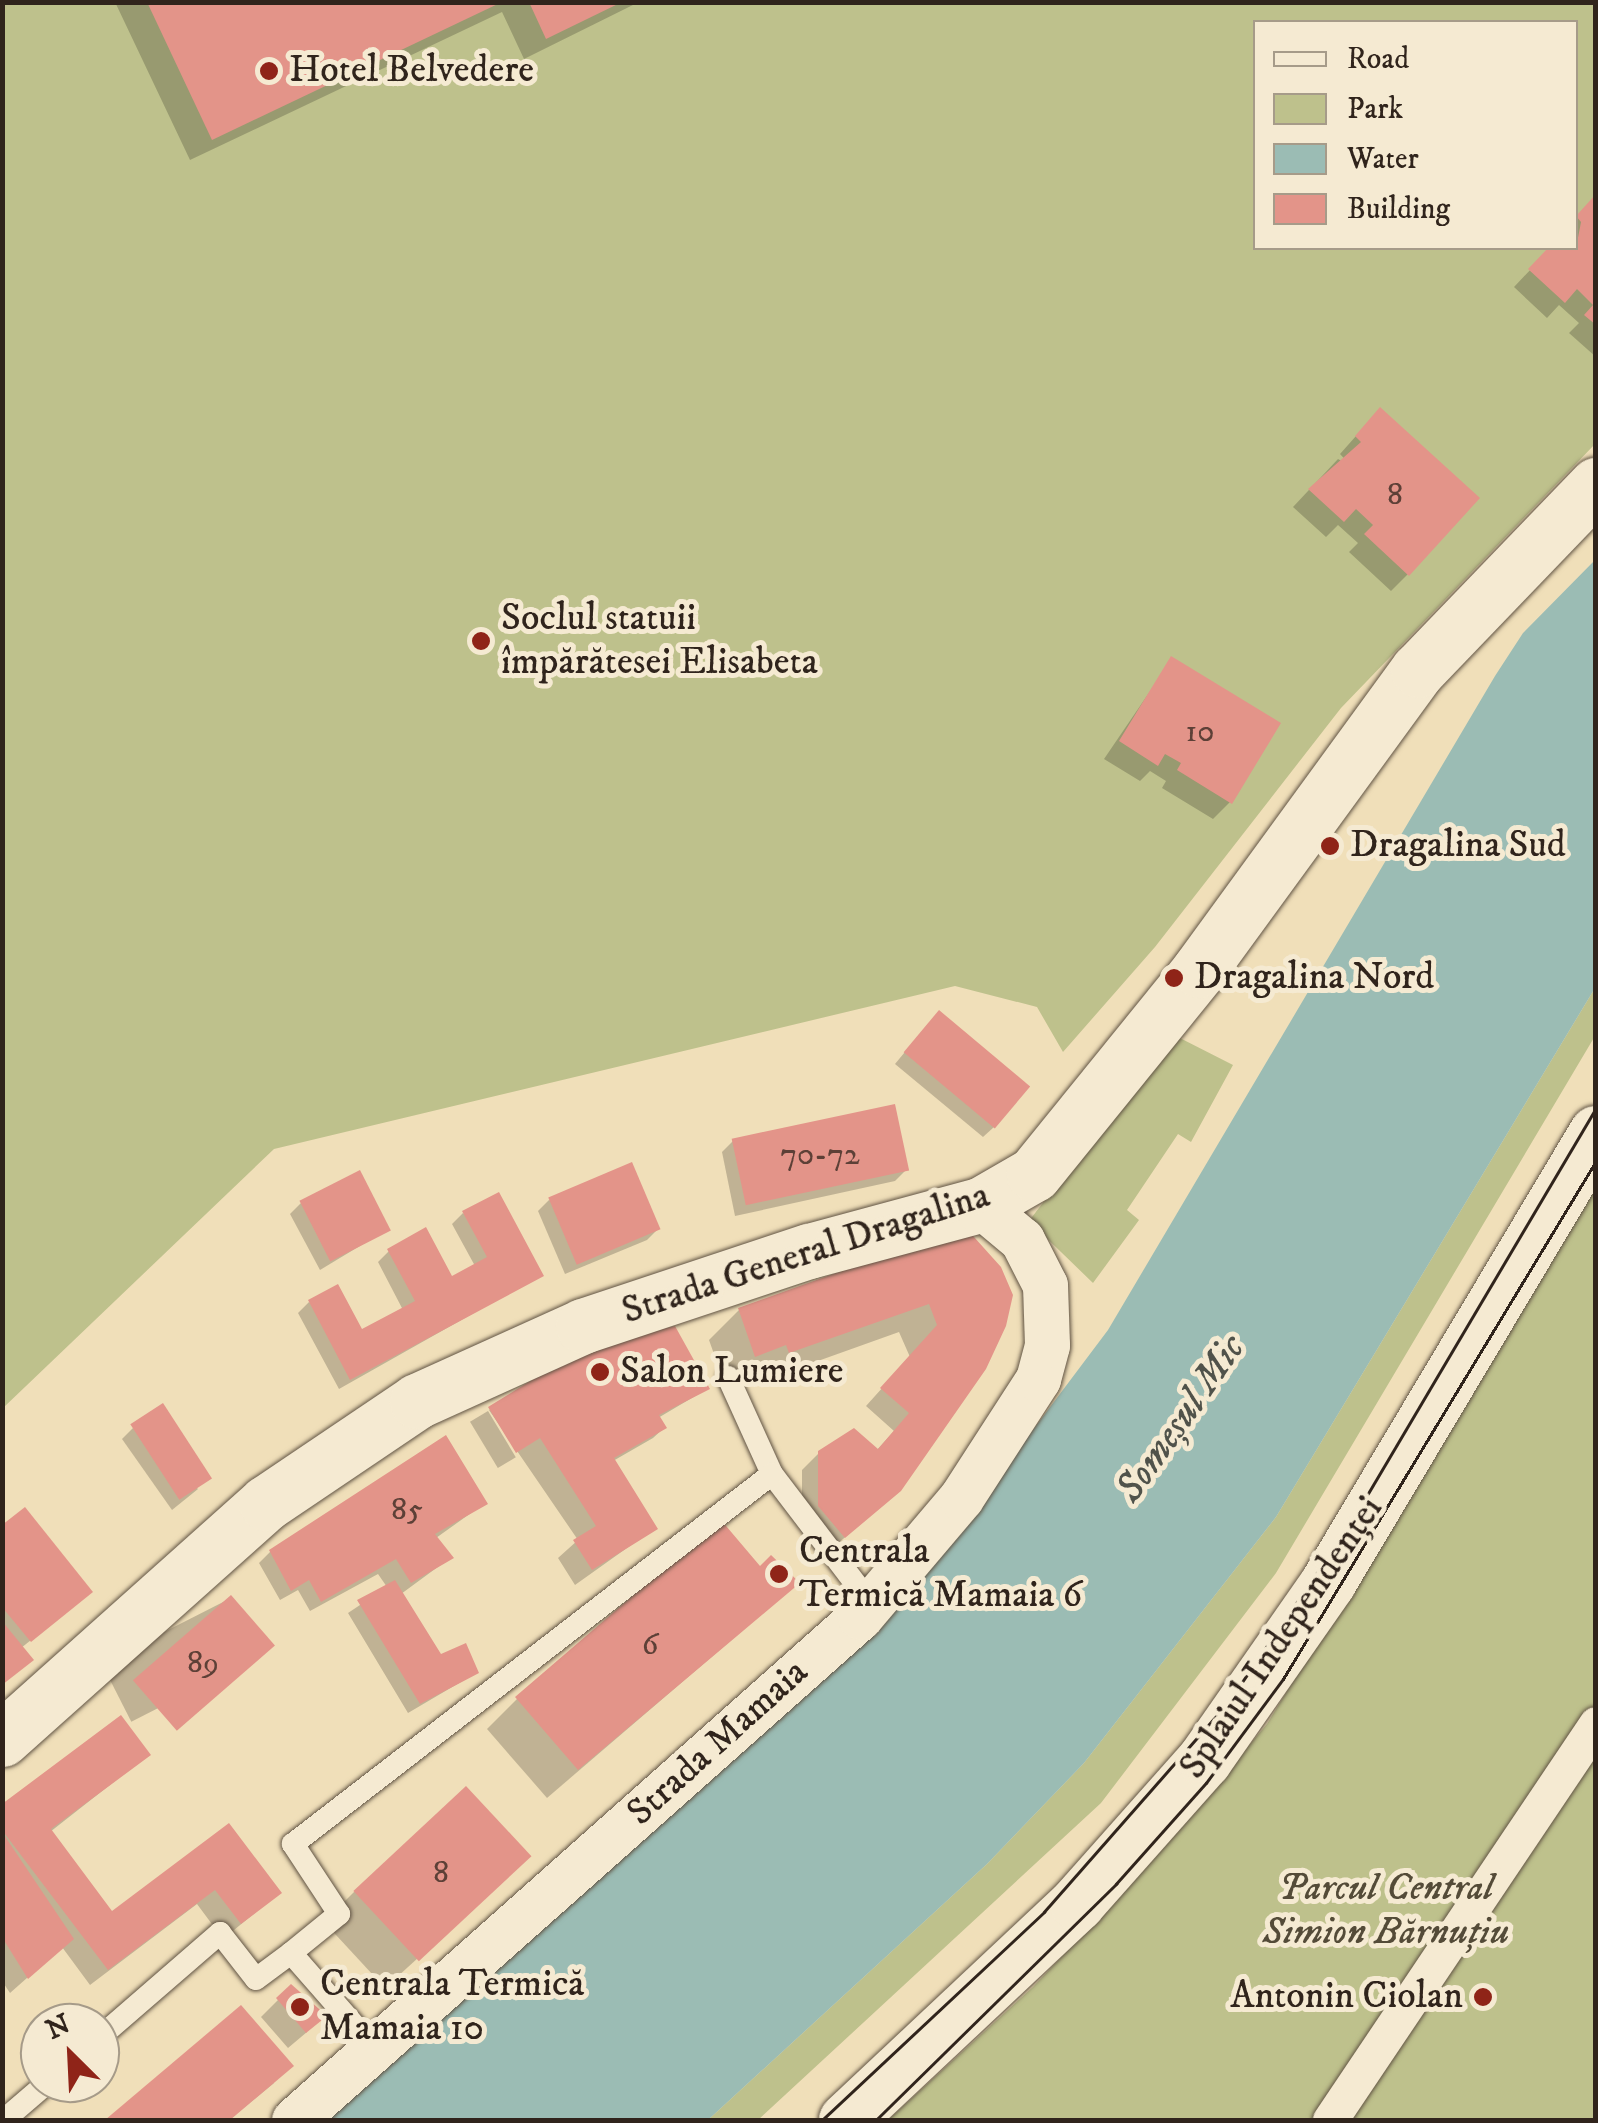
<!DOCTYPE html>
<meta charset="utf-8">
<style>
body{margin:0}
#map{position:relative;width:1598px;height:2123px;overflow:hidden;background:#f0dfb9;font-family:"IM FELL DW Pica",serif}
div>[style]{position:absolute}
.green>*{inset:0;background:#bec18c}
.water>*{inset:0;background:#9bbcb4}
.shadow>*{inset:0;background:#0003;transform-origin:0 0}
.building>*{inset:0;background:#e39489;transform-origin:0 0}
.roads{filter:drop-shadow(0 0 2px #605343) drop-shadow(0 0 2px #605343)}
.service>*{height:22px;margin:-11px;padding:0 11px;transform-origin:11px;border-radius:11px;background:#f5ead2}
.pedestrian>*{height:35px;margin:-17.5px;padding:0 17.5px;transform-origin:17.5px;border-radius:17.5px;background:#f5ead2}
.minor>*{height:45px;margin:-22.5px;padding:0 22.5px;transform-origin:22.5px;border-radius:22.5px;background:#f5ead2}
.tertiary>*{height:55px;margin:-27.5px;padding:0 27.5px;transform-origin:27.5px;border-radius:27.5px;background:#f5ead2}
.secondary>*{height:55px;margin:-27.5px;padding:0 27.5px;transform-origin:27.5px;border-radius:27.5px;background:#f5ead2}
.tram>*{height:2.5px;margin:-1.25px;padding:0 1.25px;transform-origin:1.25px;border-radius:1.25px;background:#30241c}
.dots>*{width:28px;height:28px;translate:-50% -50%;box-sizing:border-box;border:5px solid #f5ead2;border-radius:50%}
span{translate:-50% -50%;white-space:nowrap;text-align:center;line-height:1.15;-webkit-text-stroke:10px #f5ead2;paint-order:stroke}
.number-label{font-size:32px;color:#5d4037}
.number-label span{-webkit-text-stroke-width:0}
.poi-label{font-size:38px;color:#30241c}
.left{translate:0 -50%;text-align:left}
.right{translate:-100% -50%;text-align:right}
.street-label{font-size:38px;color:#30241c}
.park-label{font-size:38px;color:#544b38;font-style:italic}
.water-label{font-size:40px;color:#50524a;font-style:italic}
.frame{position:absolute;inset:0;border:5px solid #30241c;pointer-events:none}
.legend{position:absolute;left:1253px;top:20px;width:325px;height:230px;box-sizing:border-box;background:#f5ead2;border:2px solid #a69b89;margin:0;padding:12px 18px;list-style:none;font-size:30px;color:#30241c}
.legend li{display:flex;align-items:center;gap:20px;height:50px}
.legend b{width:50px;border:2px solid #a69b89}
.north{position:absolute;left:20px;top:2003px;width:100px;height:100px;box-sizing:border-box;background:#f5ead2;border:2px solid #a69b89;border-radius:50%;rotate:336deg;font-size:28px;font-weight:700;line-height:40px;text-align:center;color:#30241c}
.north::after{content:'';display:block;margin:auto;width:35px;height:45px;background:#8f2418;clip-path:polygon(50% 0,100% 100%,50% 72%,0 100%)}
</style>
<div id="map">
<div class="green">
<div style="clip-path:polygon(evenodd,3px 3px,1595px 3px,1595px 444px,1341px 708px,1155px 947px,1063px 1052px,1037px 1007px,955px 986px,274px 1149px,3px 1408px,3px 3px,1256px 22px,1576px 22px,1576px 248px,1256px 248px,1256px 22px)"></div>
<div style="clip-path:polygon(1595px 988px,1595px 1036px,1276px 1573px,1101px 1803px,758px 2120px,708px 2120px,987px 1864px,1084px 1763px,1276px 1517px)"></div>
<div style="clip-path:polygon(1172px 1034px,1233px 1065px,1191px 1142px,1178px 1134px,1127px 1210px,1139px 1220px,1093px 1283px,1029px 1221px)"></div>
<div style="clip-path:polygon(1595px 1187px,1595px 2120px,888px 2120px,1033px 1987px,1152px 1861px,1267px 1724px)"></div>
</div>
<div class="water">
<div style="clip-path:polygon(1595px 560px,1595px 988px,1276px 1517px,1084px 1763px,987px 1864px,708px 2120px,327px 2120px,789px 1709px,1020px 1447px,1108px 1330px,1495px 676px,1523px 633px)"></div>
</div>
<div class="shadow">
<div style="clip-path:polygon(115px 2px,639px 2px,524px 59px,502px 12px,190px 160px)"></div>
<div style="clip-path:polygon(1596px 197px,1596px 357px,1569px 333px,1579px 323px,1559px 305px,1547px 318px,1514px 287px,1551px 248px,1576px 248px,1576px 218px)"></div>
<div style="clip-path:polygon(1364px 427px,1408px 574px,1391px 591px,1349px 552px,1358px 543px,1338px 525px,1326px 537px,1293px 507px,1338px 459px,1352px 467px,1340px 454px)"></div>
<div style="clip-path:polygon(1172px 659px,1230px 802px,1213px 819px,1162px 788px,1166px 781px,1150px 771px,1140px 781px,1104px 759px)"></div>
<div style="clip-path:polygon(928px 1024px,994px 1127px,983px 1137px,895px 1064px)"></div>
<div style="clip-path:polygon(733px 1141px,906px 1170px,895px 1181px,735px 1216px,722px 1152px)"></div>
<div style="clip-path:polygon(549px 1200px,658px 1229px,647px 1240px,565px 1274px,538px 1211px)"></div>
<div style="clip-path:polygon(301px 1203px,388px 1229px,320px 1270px,290px 1214px)"></div>
<div style="clip-path:polygon(463px 1213px,541px 1275px,339px 1389px,298px 1313px,309px 1302px,361px 1332px,403px 1310px,378px 1262px,389px 1251px,451px 1280px,475px 1266px,452px 1224px)"></div>
<div style="clip-path:polygon(964px 1230px,899px 1490px,827px 1553px,802px 1523px,802px 1470px,819px 1453px,876px 1451px,894px 1431px,866px 1406px,910px 1357px,899px 1332px,759px 1382px,756px 1374px,725px 1385px,709px 1340px,739px 1310px)"></div>
<div style="clip-path:polygon(557px 1367px,707px 1389px,658px 1418px,664px 1428px,653px 1438px,613px 1461px,655px 1528px,575px 1585px,558px 1558px,578px 1540px,489px 1410px)"></div>
<div style="left:488px;top:1411px;width:54px;height:21px;rotate:59deg"></div>
<div style="clip-path:polygon(133px 1428px,198px 1489px,172px 1510px,122px 1439px)"></div>
<div style="clip-path:polygon(485px 1503px,436px 1538px,450px 1558px,401px 1594px,440px 1657px,476px 1673px,408px 1713px,348px 1613px,387px 1587px,378px 1574px,310px 1611px,298px 1590px,280px 1600px,259px 1563px,270px 1552px)"></div>
<div style="clip-path:polygon(2px 1529px,79px 1602px,21px 1648px,2px 1684px)"></div>
<div style="left:231px;top:1598px;width:65px;height:145px;rotate:63deg"></div>
<div style="clip-path:polygon(751px 1623px,547px 1798px,487px 1729px,517px 1699px)"></div>
<div style="clip-path:polygon(148px 1755px,50px 1832px,111px 1914px,229px 1826px,279px 1893px,223px 1939px,197px 1904px,90px 1985px,62px 1947px,10px 1993px,2px 1981px,2px 1811px)"></div>
<div style="clip-path:polygon(497px 1886px,385px 1988px,324px 1922px,354px 1892px)"></div>
<div style="clip-path:polygon(291px 1987px,307px 2032px,288px 2048px,261px 2017px)"></div>
<div style="clip-path:polygon(241px 2008px,274px 2083px,229px 2120px,108px 2120px)"></div>
</div>
<div class="building">
<div style="clip-path:polygon(147px 2px,502px 2px,212px 140px)"></div>
<div style="clip-path:polygon(529px 2px,622px 2px,546px 39px)"></div>
<div style="clip-path:polygon(1596px 194px,1596px 325px,1584px 315px,1593px 305px,1577px 289px,1565px 303px,1528px 269px,1548px 248px,1576px 248px,1581px 222px,1576px 216px)"></div>
<div style="clip-path:polygon(1380px 407px,1480px 498px,1409px 576px,1364px 534px,1373px 525px,1356px 509px,1344px 522px,1308px 489px,1361px 442px,1355px 436px)"></div>
<div style="clip-path:polygon(1171px 656px,1281px 723px,1232px 804px,1177px 770px,1181px 763px,1165px 754px,1158px 766px,1119px 741px)"></div>
<div style="left:939px;top:1010px;width:119px;height:55px;rotate:40deg"></div>
<div style="left:895px;top:1104px;width:68px;height:167px;rotate:78deg"></div>
<div style="left:632px;top:1162px;width:73px;height:91px;rotate:67deg"></div>
<div style="left:360px;top:1170px;width:68px;height:68px;rotate:63deg"></div>
<div style="clip-path:polygon(499px 1192px,544px 1276px,350px 1380px,308px 1300px,338px 1284px,362px 1329px,415px 1301px,387px 1249px,426px 1227px,452px 1276px,487px 1257px,462px 1211px)"></div>
<div style="clip-path:polygon(965px 1227px,1001px 1267px,1013px 1295px,1006px 1326px,986px 1369px,901px 1491px,845px 1538px,818px 1506px,818px 1451px,854px 1428px,878px 1449px,909px 1413px,880px 1388px,937px 1325px,929px 1304px,789px 1353px,786px 1345px,755px 1357px,738px 1308px)"></div>
<div style="clip-path:polygon(675px 1326px,710px 1389px,659px 1415px,667px 1428px,614px 1458px,658px 1529px,592px 1570px,573px 1540px,596px 1526px,540px 1438px,516px 1453px,488px 1407px,556px 1365px,614px 1340px)"></div>
<div style="left:163px;top:1403px;width:90px;height:39px;rotate:57deg"></div>
<div style="clip-path:polygon(446px 1435px,488px 1504px,435px 1534px,454px 1558px,411px 1583px,396px 1559px,321px 1602px,309px 1580px,291px 1591px,269px 1550px)"></div>
<div style="clip-path:polygon(25px 1507px,93px 1592px,31px 1642px,2px 1607px,2px 1525px)"></div>
<div style="clip-path:polygon(721px 1520px,760px 1566px,771px 1555px,800px 1583px,578px 1770px,515px 1697px)"></div>
<div style="clip-path:polygon(395px 1580px,441px 1654px,466px 1643px,479px 1673px,420px 1704px,357px 1600px)"></div>
<div style="left:231px;top:1595px;width:67px;height:130px;rotate:49deg"></div>
<div style="clip-path:polygon(2px 1621px,34px 1660px,2px 1685px)"></div>
<div style="clip-path:polygon(121px 1715px,151px 1755px,51px 1829px,112px 1911px,229px 1823px,282px 1893px,241px 1924px,215px 1890px,108px 1970px,2px 1830px,2px 1804px)"></div>
<div style="left:466px;top:1786px;width:96px;height:154px;rotate:47deg"></div>
<div style="clip-path:polygon(2px 1832px,74px 1939px,28px 1979px,2px 1937px)"></div>
<div style="clip-path:polygon(291px 1984px,327px 2016px,306px 2033px,276px 1998px)"></div>
<div style="clip-path:polygon(241px 2005px,294px 2066px,230px 2120px,105px 2120px)"></div>
</div>
<div class="roads">
<div class="service">
<div style="left:728px;top:1377px;width:107px;rotate:65.6deg"></div>
<div style="left:772px;top:1474px;width:163px;rotate:52.7deg"></div>
<div style="left:291px;top:1953px;width:62px;rotate:-39.1deg"></div>
<div style="left:339px;top:1914px;width:84px;rotate:-123.3deg"></div>
<div style="left:293px;top:1844px;width:605px;rotate:-37.68deg"></div>
<div style="left:100px;top:2037px;width:159px;rotate:-40.9deg"></div>
<div style="left:220px;top:1933px;width:58px;rotate:52deg"></div>
<div style="left:256px;top:1979px;width:44px;rotate:-36.6deg"></div>
<div style="left:291px;top:1953px;width:128px;rotate:48.8deg"></div>
<div style="left:4px;top:2120px;width:57px;rotate:-40.7deg"></div>
</div>
<div class="pedestrian">
<div style="left:1330px;top:2120px;width:477px;rotate:-56.1deg"></div>
</div>
<div class="minor">
<div style="left:294px;top:2120px;width:757px;rotate:-41.63deg"></div>
<div style="left:860px;top:1617px;width:156px;rotate:-49.7deg"></div>
<div style="left:961px;top:1498px;width:142px;rotate:-57.1deg"></div>
<div style="left:1038px;top:1379px;width:35px;rotate:-75deg"></div>
<div style="left:1047px;top:1345px;width:60px;rotate:-91.9deg"></div>
<div style="left:1045px;top:1285px;width:51px;rotate:-117.1deg"></div>
<div style="left:1022px;top:1240px;width:55px;rotate:-140.2deg"></div>
</div>
<div class="tertiary">
<div style="left:2px;top:1739px;width:354px;rotate:-41.8deg"></div>
<div style="left:266px;top:1503px;width:182px;rotate:-34deg"></div>
<div style="left:417px;top:1401px;width:182px;rotate:-24.3deg"></div>
<div style="left:583px;top:1326px;width:238px;rotate:-18.4deg"></div>
<div style="left:809px;top:1251px;width:177px;rotate:-15.1deg"></div>
<div style="left:980px;top:1205px;width:62px;rotate:-29.9deg"></div>
<div style="left:1034px;top:1174px;width:262px;rotate:-51deg"></div>
<div style="left:1199px;top:970px;width:371px;rotate:-53.9deg"></div>
<div style="left:1418px;top:670px;width:257px;rotate:-46.1deg"></div>
</div>
<div class="secondary">
<div style="left:846px;top:2120px;width:317px;rotate:-43.2deg"></div>
<div style="left:1077px;top:1903px;width:191px;rotate:-48.4deg"></div>
<div style="left:1204px;top:1760px;width:217px;rotate:-55.1deg"></div>
<div style="left:1328px;top:1582px;width:523px;rotate:-59.17deg"></div>
</div>
</div>
<div class="tram">
<div style="left:822px;top:2120px;width:304px;rotate:-43.1deg"></div>
<div style="left:1044px;top:1912px;width:277px;rotate:-48.7deg"></div>
<div style="left:1227px;top:1704px;width:212px;rotate:-55.6deg"></div>
<div style="left:1347px;top:1529px;width:489px;rotate:-59.4deg"></div>
<div style="left:876px;top:2120px;width:337px;rotate:-44.5deg"></div>
<div style="left:1116px;top:1884px;width:135px;rotate:-48.3deg"></div>
<div style="left:1206px;top:1783px;width:129px;rotate:-53.5deg"></div>
<div style="left:1283px;top:1679px;width:605px;rotate:-58.86deg"></div>
</div>
<div class="dots">
<div style="left:269px;top:71px;background:#8f2418"></div>
<div style="left:481px;top:641px;background:#8f2418"></div>
<div style="left:1330px;top:846px;background:#8f2418"></div>
<div style="left:1174px;top:978px;background:#8f2418"></div>
<div style="left:600px;top:1372px;background:#8f2418"></div>
<div style="left:779px;top:1574px;background:#8f2418"></div>
<div style="left:1483px;top:1997px;background:#8f2418"></div>
<div style="left:300px;top:2007px;background:#8f2418"></div>
</div>
<div class="number-label">
<span style="left:1395px;top:495px">8</span>
<span style="left:1200px;top:732px">10</span>
<span style="left:820px;top:1155px">70-72</span>
<span style="left:407px;top:1510px">85</span>
<span style="left:650px;top:1645px">6</span>
<span style="left:203px;top:1663px">89</span>
<span style="left:441px;top:1873px">8</span>
</div>
<div class="poi-label">
<span class="left" style="left:289px;top:71px">Hotel Belvedere</span>
<span class="left" style="left:501px;top:641px">Soclul statuii<br>împărătesei Elisabeta</span>
<span class="left" style="left:1350px;top:846px">Dragalina Sud</span>
<span class="left" style="left:1194px;top:978px">Dragalina Nord</span>
<span class="left" style="left:620px;top:1372px">Salon Lumiere</span>
<span class="left" style="left:799px;top:1574px">Centrala<br>Termică Mamaia 6</span>
<span class="left" style="left:320px;top:2007px">Centrala Termică<br>Mamaia 10</span>
<span class="right" style="left:1463px;top:1997px">Antonin Ciolan</span>
</div>
<div class="street-label">
<span style="left:806px;top:1254px;rotate:-18deg">Strada General Dragalina</span>
<span style="left:1282px;top:1638px;rotate:-56deg">Splaiul Independenței</span>
<span style="left:718px;top:1743px;rotate:-42deg">Strada Mamaia</span>
</div>
<div class="park-label">
<span style="left:1386px;top:1911px">Parcul Central<br>Simion Bărnuțiu</span>
</div>
<div class="water-label">
<span style="left:1181px;top:1419px;rotate:-55deg">Someșul Mic</span>
</div>
<div class="frame"></div>
<ul class="legend">
<li><b style="height:12px;background:#f5ead2"></b>Road</li>
<li><b style="height:28px;background:#bec18c"></b>Park</li>
<li><b style="height:28px;background:#9bbcb4"></b>Water</li>
<li><b style="height:28px;background:#e39489"></b>Building</li>
</ul>
<div class="north">N</div>
</div>
